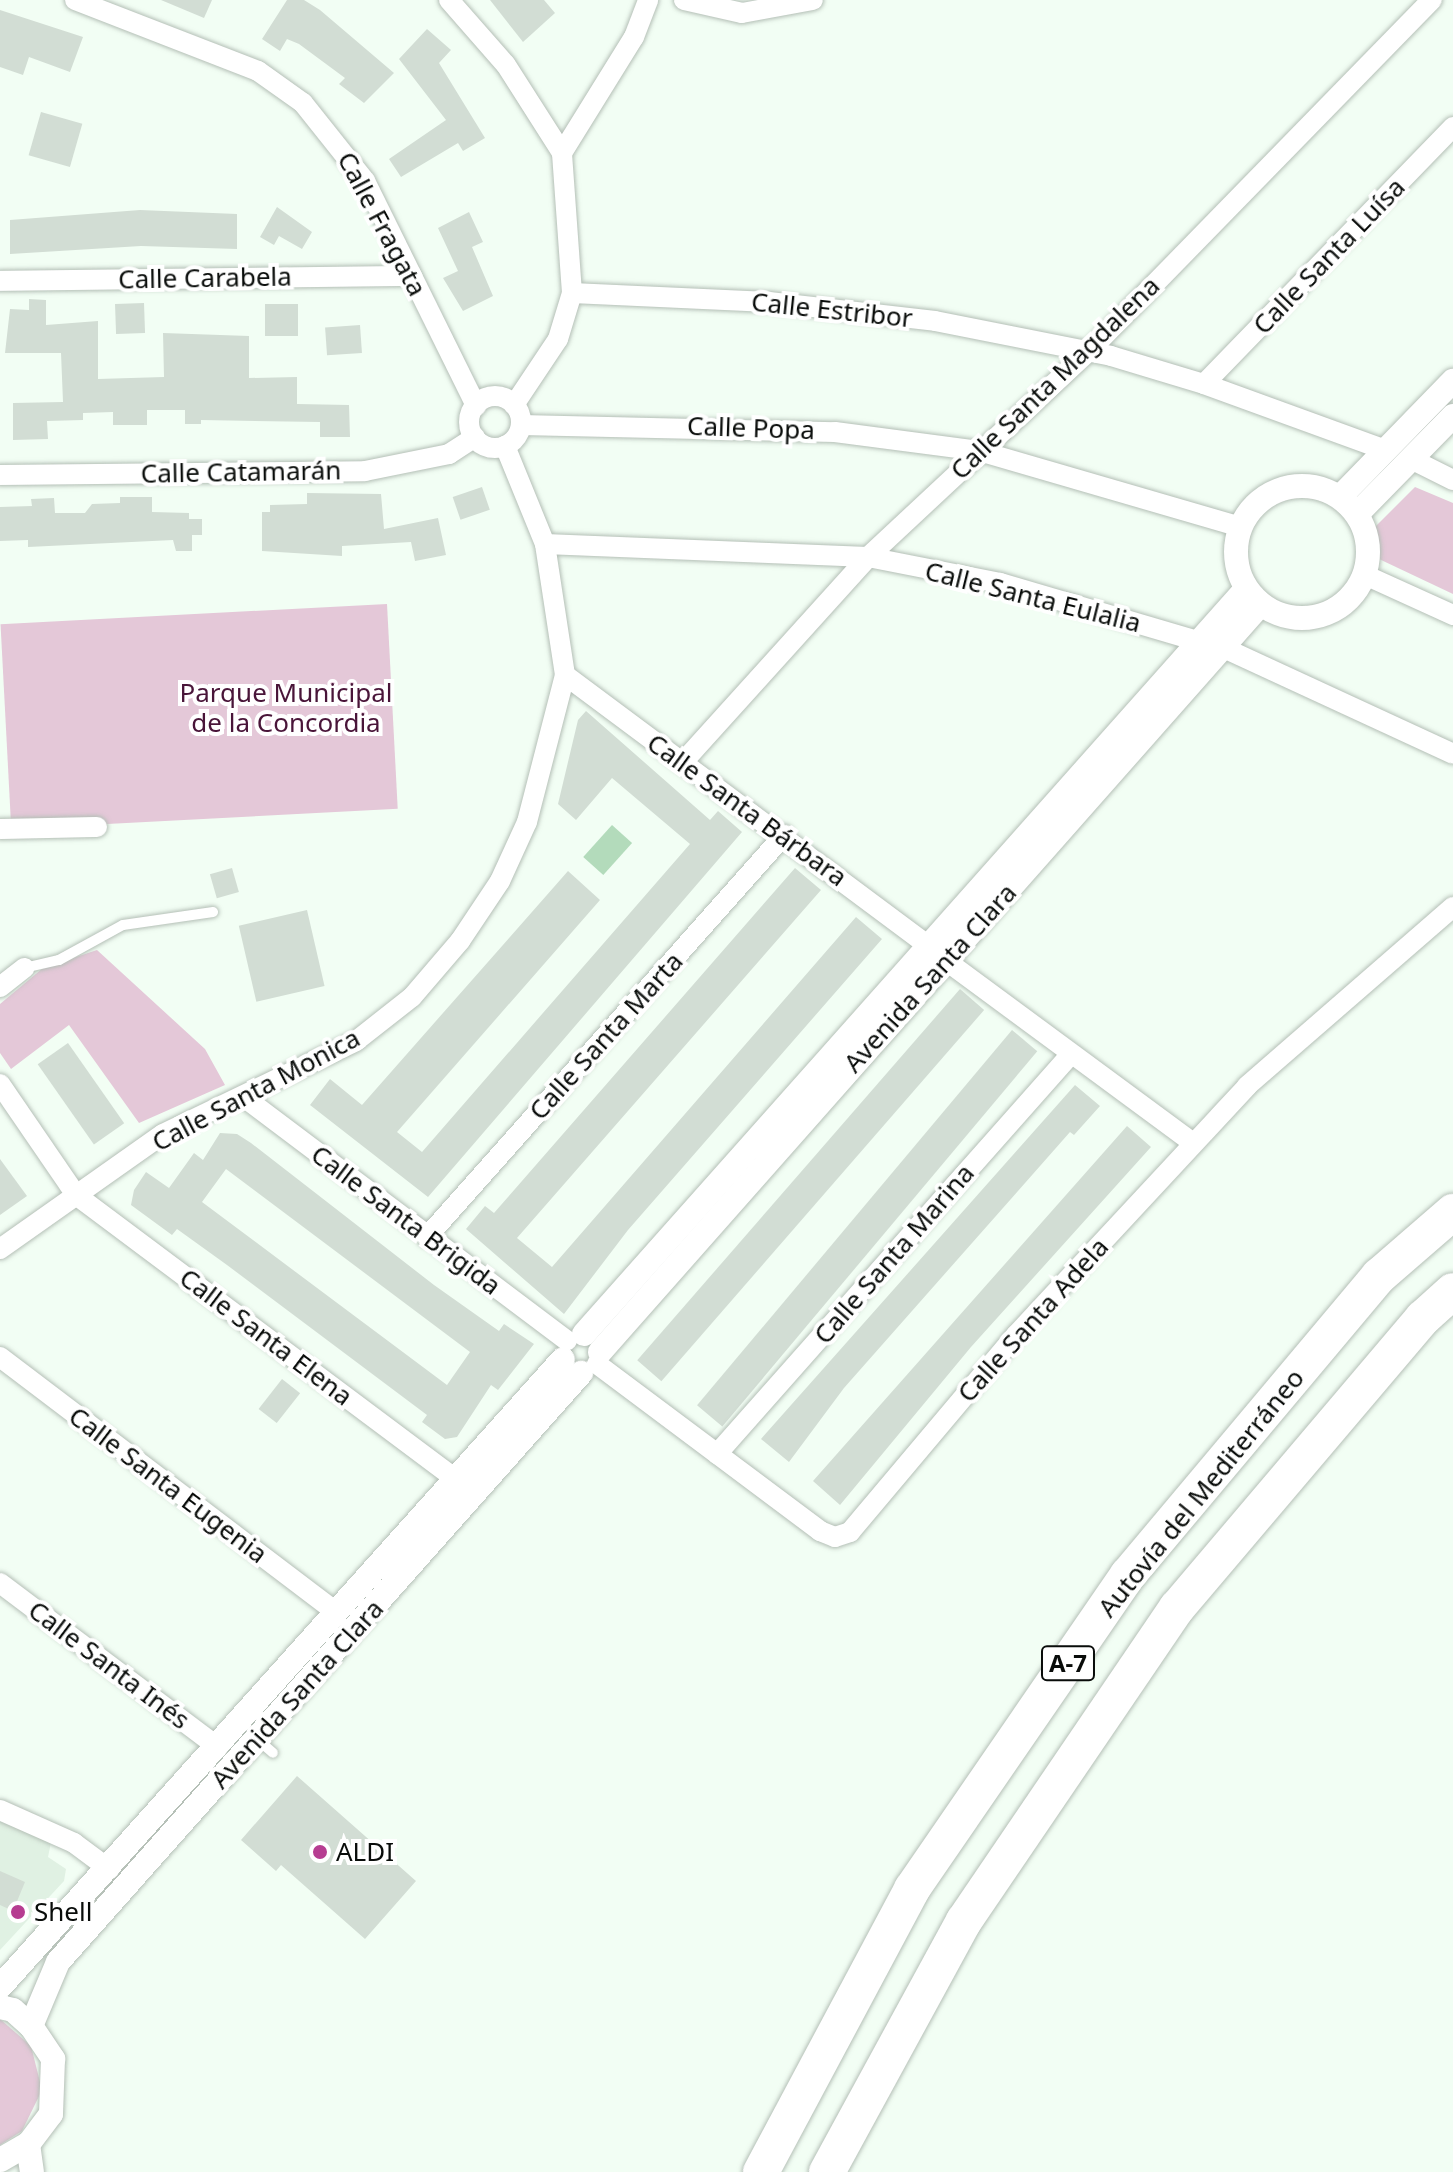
<!DOCTYPE html>
<meta charset="utf-8">
<style>
body{margin:0}
#map{position:relative;width:1453px;height:2172px;overflow:hidden;background:#f2fef4;font-family:"Noto Sans",sans-serif}
div>[style]{position:absolute}
.built>*{inset:0;background:#e0f1e3}
.green>*{inset:0;background:#e4c8d8;transform-origin:0 0}
.water>*{inset:0;background:#b3dbbb;transform-origin:0 0}
.building>*{inset:0;background:#d2ddd4;transform-origin:0 0}
.roads{filter:drop-shadow(0 0 2px #b4bfb6) drop-shadow(0 0 2px #b4bfb6)}
.service>*{height:10px;margin:-5px;padding:0 5px;transform-origin:5px;border-radius:5px;background:#fff}
.minor>*{height:20px;margin:-10px;padding:0 10px;transform-origin:10px;border-radius:10px;background:#fff}
.minor>.ring{margin:-10px;padding:0;box-sizing:content-box;background:none;border:20px solid #fff;border-radius:50%}
.tertiary>*{height:24px;margin:-12px;padding:0 12px;transform-origin:12px;border-radius:12px;background:#fff}
.tertiary>.ring{margin:-12px;padding:0;box-sizing:content-box;background:none;border:24px solid #fff;border-radius:50%}
.motorway>*{height:36px;margin:-18px;padding:0 18px;transform-origin:18px;border-radius:18px;background:#fff}
.dots>*{width:22px;height:22px;translate:-50% -50%;box-sizing:border-box;border:4px solid #fff;border-radius:50%}
span{translate:-50% -50%;white-space:nowrap;text-align:center;line-height:1.15;-webkit-text-stroke:8px #fff;paint-order:stroke}
.shield-label span{padding:2px 6px;background:#fff;border:2px solid;border-radius:6px;-webkit-text-stroke-width:0}
.shield-label{font-size:24px;color:#090c0a;font-weight:700}
.street-label{font-size:26px;color:#090c0a}
.park-label{font-size:26px;color:#491539}
.poi-label{font-size:26px;color:#090c0a}
.left{translate:0 -50%;text-align:left}
</style>
<div id="map">
<div class="built">
<div style="clip-path:polygon(0 1819px,51px 1842px,48px 1857px,66px 1869px,64px 1881px,0 1950px)"></div>
</div>
<div class="green">
<div style="clip-path:polygon(1415px 487px,1453px 503px,1453px 594px,1379px 559px,1372px 530px)"></div>
<div style="left:387px;top:604px;width:205px;height:387px;rotate:87deg"></div>
<div style="clip-path:polygon(97px 950px,205px 1049px,225px 1085px,139px 1123px,69px 1025px,11px 1069px,0 1053px,0 1004px,43px 968px)"></div>
<div style="clip-path:polygon(0 2019px,31px 2046px,42px 2090px,22px 2131px,0 2145px)"></div>
</div>
<div class="water">
<div style="left:612px;top:825px;width:27px;height:43px;rotate:42deg"></div>
</div>
<div class="building">
<div style="clip-path:polygon(161px 0,212px 0,204px 18px)"></div>
<div style="clip-path:polygon(287px 0,304px 0,320px 10px,394px 73px,364px 103px,339px 84px,345px 78px,299px 44px,287px 39px,280px 51px,262px 39px)"></div>
<div style="clip-path:polygon(490px 0,544px 0,555px 13px,523px 42px)"></div>
<div style="clip-path:polygon(0 10px,83px 37px,70px 72px,29px 57px,23px 75px,0 67px)"></div>
<div style="clip-path:polygon(427px 29px,451px 50px,439px 63px,485px 138px,463px 151px,458px 143px,401px 177px,389px 159px,446px 120px,399px 59px)"></div>
<div style="left:41px;top:112px;width:43px;height:45px;rotate:16deg"></div>
<div style="clip-path:polygon(277px 207px,312px 232px,302px 249px,279px 236px,274px 245px,260px 237px)"></div>
<div style="clip-path:polygon(140px 210px,237px 214px,237px 249px,141px 246px,10px 254px,10px 220px)"></div>
<div style="clip-path:polygon(469px 212px,483px 242px,472px 247px,493px 296px,463px 311px,443px 278px,458px 271px,438px 228px)"></div>
<div style="clip-path:polygon(29px 299px,46px 300px,46px 325px,98px 321px,98px 379px,164px 377px,163px 333px,249px 336px,249px 378px,297px 377px,297px 404px,349px 405px,350px 437px,320px 437px,320px 422px,201px 420px,201px 424px,185px 424px,185px 410px,147px 410px,147px 425px,113px 425px,113px 412px,83px 413px,83px 420px,47px 421px,48px 439px,13px 440px,13px 403px,63px 402px,61px 353px,5px 353px,10px 309px,29px 310px)"></div>
<div style="left:144px;top:303px;width:30px;height:29px;rotate:88deg"></div>
<div style="left:265px;top:304px;width:33px;height:32px"></div>
<div style="left:360px;top:325px;width:28px;height:35px;rotate:86deg"></div>
<div style="left:482px;top:487px;width:24px;height:31px;rotate:71deg"></div>
<div style="clip-path:polygon(307px 493px,381px 494px,384px 529px,438px 518px,446px 555px,415px 561px,411px 542px,342px 546px,342px 556px,262px 551px,262px 512px,270px 512px,270px 505px,307px 504px)"></div>
<div style="clip-path:polygon(120px 497px,152px 497px,152px 512px,189px 513px,189px 519px,202px 519px,202px 535px,192px 535px,192px 551px,176px 551px,173px 540px,28px 547px,28px 540px,0 541px,0 507px,32px 506px,31px 499px,54px 498px,55px 513px,85px 513px,92px 504px,120px 503px)"></div>
<div style="clip-path:polygon(586px 711px,710px 820px,718px 811px,742px 832px,428px 1197px,310px 1105px,330px 1079px,362px 1105px,568px 871px,600px 900px,397px 1132px,422px 1152px,690px 844px,612px 778px,576px 820px,558px 804px,578px 720px)"></div>
<div style="left:232px;top:868px;width:25px;height:23px;rotate:74deg"></div>
<div style="clip-path:polygon(795px 868px,821px 890px,517px 1238px,552px 1267px,856px 917px,882px 939px,628px 1230px,564px 1314px,466px 1229px,485px 1206px,494px 1213px)"></div>
<div style="left:307px;top:910px;width:78px;height:70px;rotate:77deg"></div>
<div style="left:960px;top:989px;width:32px;height:492px;rotate:41deg"></div>
<div style="left:1012px;top:1030px;width:33px;height:490px;rotate:40deg"></div>
<div style="left:68px;top:1043px;width:98px;height:37px;rotate:55deg"></div>
<div style="clip-path:polygon(1075px 1085px,1100px 1106px,1074px 1135px,1070px 1132px,844px 1388px,789px 1462px,761px 1439px)"></div>
<div style="clip-path:polygon(1127px 1126px,1151px 1147px,971px 1347px,840px 1505px,813px 1481px)"></div>
<div style="clip-path:polygon(evenodd,220px 1133px,237px 1134px,251px 1143px,434px 1285px,499px 1331px,504px 1324px,534px 1344px,498px 1390px,491px 1385px,457px 1437px,445px 1439px,422px 1422px,427px 1415px,227px 1265px,177px 1229px,172px 1235px,131px 1205px,134px 1190px,146px 1172px,169px 1188px,194px 1153px,203px 1160px,220px 1133px,226px 1169px,470px 1352px,447px 1385px,202px 1202px,226px 1169px)"></div>
<div style="clip-path:polygon(0 1159px,27px 1196px,0 1215px)"></div>
<div style="left:282px;top:1379px;width:23px;height:38px;rotate:38deg"></div>
<div style="clip-path:polygon(297px 1776px,416px 1881px,365px 1939px,281px 1865px,276px 1871px,241px 1840px)"></div>
<div style="clip-path:polygon(0 1871px,25px 1882px,13px 1911px,0 1905px)"></div>
</div>
<div class="roads">
<div class="service">
<div style="left:24px;top:968px;width:36px;rotate:-13deg"></div>
<div style="left:59px;top:960px;width:73px;rotate:-28.7deg"></div>
<div style="left:123px;top:925px;width:91px;rotate:-8.2deg"></div>
<div style="left:257px;top:1739px;width:21px;rotate:41deg"></div>
</div>
<div class="minor">
<div style="left:75px;top:0;width:196px;rotate:21.2deg"></div>
<div style="left:258px;top:71px;width:55px;rotate:35.4deg"></div>
<div style="left:303px;top:103px;width:100px;rotate:51.5deg"></div>
<div style="left:365px;top:181px;width:251px;rotate:63.7deg"></div>
<div style="left:449px;top:0;width:86px;rotate:48.8deg"></div>
<div style="left:506px;top:65px;width:104px;rotate:57.5deg"></div>
<div style="left:684px;top:0;width:59px;rotate:12.6deg"></div>
<div style="left:742px;top:13px;width:72px;rotate:-10.4deg"></div>
<div style="left:0;top:281px;width:411px;rotate:-0.7deg"></div>
<div style="left:572px;top:293px;width:197px;rotate:2.6deg"></div>
<div style="left:769px;top:302px;width:167px;rotate:6.5deg"></div>
<div style="left:935px;top:321px;width:179px;rotate:11.2deg"></div>
<div style="left:1111px;top:356px;width:97px;rotate:16.8deg"></div>
<div style="left:1204px;top:384px;width:193px;rotate:20deg"></div>
<div style="left:1204px;top:384px;width:358px;rotate:-45.9deg"></div>
<div class="ring" style="left:469px;top:396px;width:32px;height:32px"></div>
<div style="left:514px;top:405px;width:79px;rotate:-56.3deg"></div>
<div style="left:558px;top:339px;width:48px;rotate:-73.1deg"></div>
<div style="left:572px;top:293px;width:140px;rotate:-94.1deg"></div>
<div style="left:562px;top:153px;width:137px;rotate:-58.2deg"></div>
<div style="left:634px;top:37px;width:40px;rotate:-69deg"></div>
<div style="left:521px;top:425px;width:314px;rotate:1.3deg"></div>
<div style="left:835px;top:432px;width:145px;rotate:7.5deg"></div>
<div style="left:979px;top:451px;width:272px;rotate:16.2deg"></div>
<div style="left:1411px;top:459px;width:47px;rotate:26.6deg"></div>
<div style="left:0;top:475px;width:365px;rotate:-0.6deg"></div>
<div style="left:365px;top:471px;width:86px;rotate:-11.4deg"></div>
<div style="left:449px;top:454px;width:31px;rotate:-33deg"></div>
<div style="left:545px;top:544px;width:323px;rotate:2.3deg"></div>
<div style="left:868px;top:557px;width:135px;rotate:11.1deg"></div>
<div style="left:1000px;top:583px;width:205px;rotate:16.4deg"></div>
<div style="left:1365px;top:575px;width:97px;rotate:24.4deg"></div>
<div style="left:1224px;top:648px;width:252px;rotate:24.8deg"></div>
<div style="left:565px;top:675px;width:454px;rotate:36.7deg"></div>
<div style="left:683px;top:762px;width:276px;rotate:-47.9deg"></div>
<div style="left:868px;top:557px;width:302px;rotate:-43deg"></div>
<div style="left:1089px;top:351px;width:491px;rotate:-45.7deg"></div>
<div style="left:0;top:829px;width:97px;rotate:-1.2deg"></div>
<div style="left:945px;top:960px;width:308px;rotate:36.4deg"></div>
<div style="left:0;top:987px;width:31px;rotate:-38deg"></div>
<div style="left:0;top:1084px;width:135px;rotate:55.6deg"></div>
<div style="left:76px;top:1195px;width:474px;rotate:36.8deg"></div>
<div style="left:245px;top:1098px;width:403px;rotate:37deg"></div>
<div style="left:427px;top:1237px;width:538px;rotate:-48.39deg"></div>
<div style="left:0;top:1249px;width:199px;rotate:-35.2deg"></div>
<div style="left:163px;top:1134px;width:214px;rotate:-25.7deg"></div>
<div style="left:356px;top:1041px;width:71px;rotate:-38.2deg"></div>
<div style="left:412px;top:997px;width:74px;rotate:-49.4deg"></div>
<div style="left:460px;top:941px;width:72px;rotate:-56.3deg"></div>
<div style="left:500px;top:881px;width:65px;rotate:-65.4deg"></div>
<div style="left:527px;top:822px;width:152px;rotate:-75.5deg"></div>
<div style="left:565px;top:675px;width:133px;rotate:-98.7deg"></div>
<div style="left:545px;top:544px;width:106px;rotate:-112.2deg"></div>
<div style="left:0;top:1357px;width:423px;rotate:37.2deg"></div>
<div style="left:597px;top:1364px;width:279px;rotate:36.8deg"></div>
<div style="left:820px;top:1531px;width:16px;rotate:22deg"></div>
<div style="left:835px;top:1537px;width:16px;rotate:-18deg"></div>
<div style="left:850px;top:1532px;width:258px;rotate:-49.9deg"></div>
<div style="left:1016px;top:1335px;width:340px;rotate:-47.1deg"></div>
<div style="left:1247px;top:1086px;width:273px;rotate:-41deg"></div>
<div style="left:717px;top:1454px;width:534px;rotate:-48.49deg"></div>
<div style="left:0;top:1583px;width:273px;rotate:37deg"></div>
<div style="left:0;top:1810px;width:81px;rotate:24deg"></div>
<div style="left:74px;top:1843px;width:44px;rotate:36.6deg"></div>
</div>
<div class="tertiary">
<div class="ring" style="left:1236px;top:486px;width:108px;height:108px"></div>
<div style="left:1340px;top:497px;width:162px;rotate:-45.8deg"></div>
<div style="left:1357px;top:514px;width:137px;rotate:-45.6deg"></div>
<div style="left:584px;top:1334px;width:997px;rotate:-48.38deg"></div>
<div style="left:600px;top:1352px;width:997px;rotate:-48.54deg"></div>
<div style="left:0;top:1987px;width:843px;rotate:-48.12deg"></div>
<div style="left:0;top:2007px;width:13px;rotate:13deg"></div>
<div style="left:13px;top:2010px;width:24px;rotate:42deg"></div>
<div style="left:31px;top:2026px;width:40px;rotate:56deg"></div>
<div style="left:53px;top:2059px;width:55px;rotate:92.1deg"></div>
<div style="left:51px;top:2114px;width:38px;rotate:127deg"></div>
<div style="left:28px;top:2144px;width:32px;rotate:150deg"></div>
<div style="left:31px;top:2026px;width:69px;rotate:-67.1deg"></div>
<div style="left:58px;top:1962px;width:788px;rotate:-48.4deg"></div>
<div style="left:28px;top:2144px;width:28px;rotate:82deg"></div>
</div>
<div class="motorway">
<div style="left:761px;top:2172px;width:321px;rotate:-61.9deg"></div>
<div style="left:912px;top:1889px;width:381px;rotate:-55.5deg"></div>
<div style="left:1128px;top:1575px;width:390px;rotate:-50deg"></div>
<div style="left:1379px;top:1276px;width:98px;rotate:-40.9deg"></div>
<div style="left:827px;top:2172px;width:286px;rotate:-61.4deg"></div>
<div style="left:964px;top:1921px;width:379px;rotate:-55.8deg"></div>
<div style="left:1177px;top:1608px;width:380px;rotate:-49.7deg"></div>
<div style="left:1423px;top:1318px;width:40px;rotate:-42deg"></div>
</div>
</div>
<div class="dots">
<div style="left:320px;top:1852px;background:#b63d91"></div>
<div style="left:18px;top:1912px;background:#b63d91"></div>
</div>
<div class="shield-label">
<span style="left:1068px;top:1663px">A-7</span>
</div>
<div class="street-label">
<span style="left:382px;top:224px;rotate:62deg">Calle Fragata</span>
<span style="left:1329px;top:256px;rotate:-46deg">Calle Santa Luísa</span>
<span style="left:205px;top:278px;rotate:-1deg">Calle Carabela</span>
<span style="left:832px;top:310px;rotate:6deg">Calle Estribor</span>
<span style="left:1055px;top:378px;rotate:-44deg">Calle Santa Magdalena</span>
<span style="left:751px;top:428px;rotate:2deg">Calle Popa</span>
<span style="left:241px;top:472px;rotate:-1deg">Calle Catamarán</span>
<span style="left:1033px;top:597px;rotate:14deg">Calle Santa Eulalia</span>
<span style="left:747px;top:810px;rotate:36deg">Calle Santa Bárbara</span>
<span style="left:930px;top:978px;rotate:-48deg">Avenida Santa Clara</span>
<span style="left:606px;top:1036px;rotate:-48deg">Calle Santa Marta</span>
<span style="left:256px;top:1090px;rotate:-28deg">Calle Santa Monica</span>
<span style="left:406px;top:1220px;rotate:37deg">Calle Santa Brigida</span>
<span style="left:894px;top:1254px;rotate:-49deg">Calle Santa Marina</span>
<span style="left:1033px;top:1320px;rotate:-48deg">Calle Santa Adela</span>
<span style="left:266px;top:1337px;rotate:37deg">Calle Santa Elena</span>
<span style="left:168px;top:1485px;rotate:37deg">Calle Santa Eugenia</span>
<span style="left:1201px;top:1493px;rotate:-51deg">Autovía del Mediterráneo</span>
<span style="left:109px;top:1665px;rotate:37deg">Calle Santa Inés</span>
<span style="left:297px;top:1694px;rotate:-48deg">Avenida Santa Clara</span>
</div>
<div class="park-label">
<span style="left:286px;top:708px">Parque Municipal<br>de la Concordia</span>
</div>
<div class="poi-label">
<span class="left" style="left:336px;top:1852px">ALDI</span>
<span class="left" style="left:34px;top:1912px">Shell</span>
</div>
</div>
